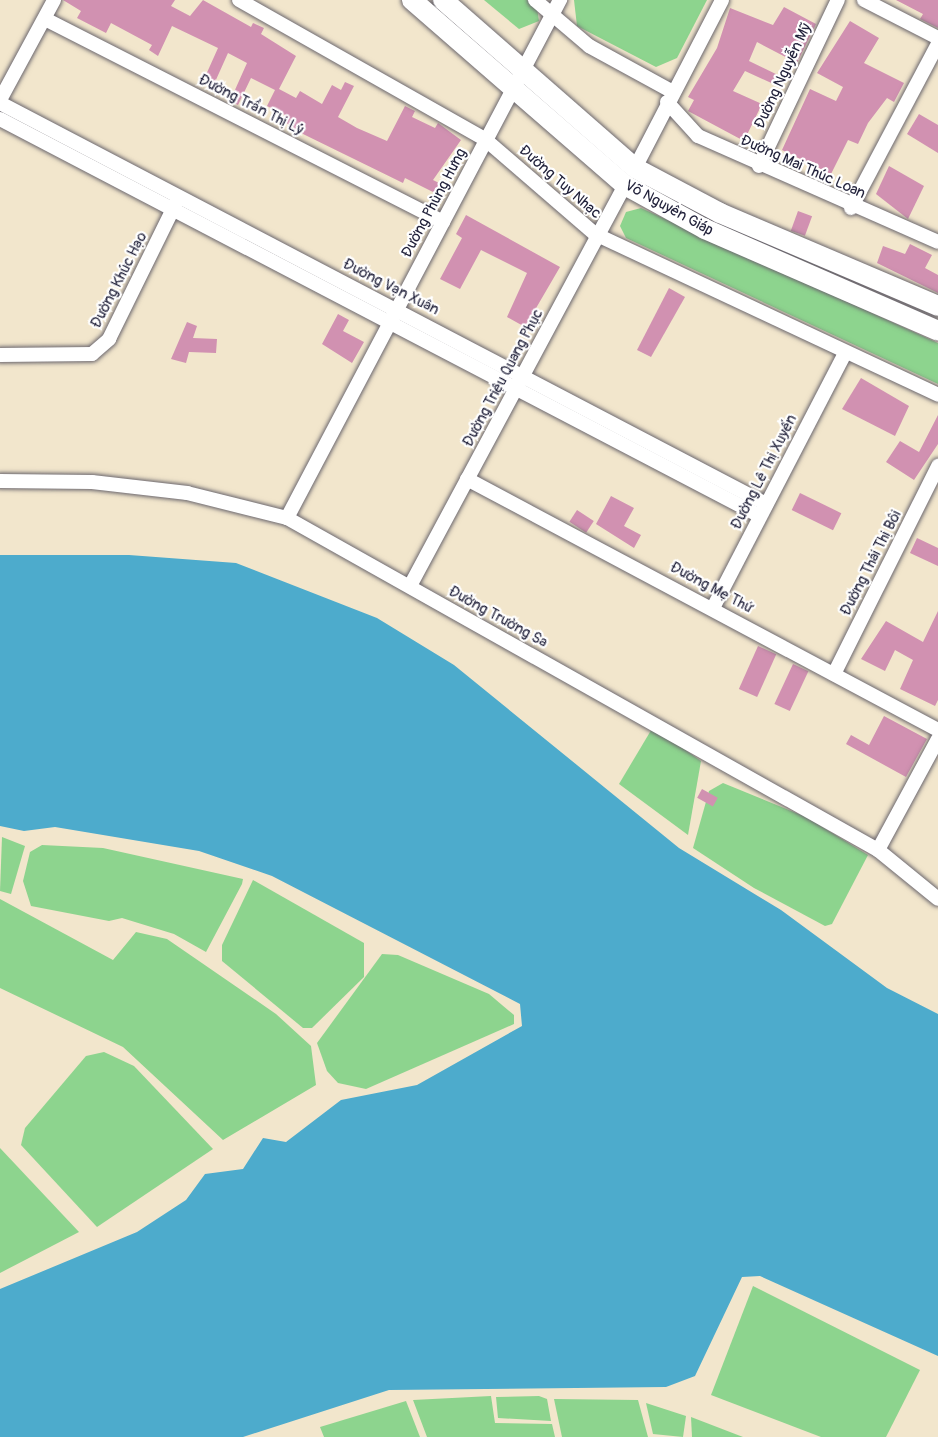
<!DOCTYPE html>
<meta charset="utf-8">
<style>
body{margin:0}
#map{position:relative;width:938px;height:1437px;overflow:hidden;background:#f2e6cc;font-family:Pangolin,sans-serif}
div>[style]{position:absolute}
.green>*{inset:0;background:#8dd48e}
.water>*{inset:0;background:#4dabcc}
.building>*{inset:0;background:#d191b1;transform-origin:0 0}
.roads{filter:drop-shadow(0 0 2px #6b676e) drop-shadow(0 0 2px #6b676e)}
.minor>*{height:14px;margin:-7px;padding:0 7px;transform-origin:7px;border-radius:7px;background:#fff}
.secondary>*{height:20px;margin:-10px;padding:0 10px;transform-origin:10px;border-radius:10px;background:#fff}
span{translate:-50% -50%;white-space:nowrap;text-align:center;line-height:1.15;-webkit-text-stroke:4.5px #fff;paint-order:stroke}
.street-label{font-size:15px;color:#22223b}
</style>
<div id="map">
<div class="green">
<div style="clip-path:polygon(484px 0,527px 0,537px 8px,539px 21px,519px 29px)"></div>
<div style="clip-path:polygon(574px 0,707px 0,677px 58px,656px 67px,577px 26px)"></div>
<div style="clip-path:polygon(641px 208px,938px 343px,938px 384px,626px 238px,620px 226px,626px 212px)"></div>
<div style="clip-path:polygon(653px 727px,701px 761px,688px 835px,619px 784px)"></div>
<div style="clip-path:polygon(723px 783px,806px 817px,868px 855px,832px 924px,825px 926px,754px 888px,693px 848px,709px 791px)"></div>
<div style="clip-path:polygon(2px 837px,25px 846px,11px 894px,0 891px)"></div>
<div style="clip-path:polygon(42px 845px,103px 848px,243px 879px,242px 884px,206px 952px,174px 934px,122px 918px,109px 921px,31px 906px,23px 881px,30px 852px)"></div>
<div style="clip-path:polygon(253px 880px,364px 943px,364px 977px,312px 1028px,303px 1028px,222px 961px,222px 945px)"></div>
<div style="clip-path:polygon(0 899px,113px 960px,136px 932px,167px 939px,276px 1014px,311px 1046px,316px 1085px,223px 1140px,123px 1047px,0 988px)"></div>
<div style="clip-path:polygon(382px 954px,398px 955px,489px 994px,514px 1015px,514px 1024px,366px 1089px,338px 1083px,327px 1071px,317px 1043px)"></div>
<div style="clip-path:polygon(104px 1052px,134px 1066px,213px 1149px,97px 1227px,21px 1145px,25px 1128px,86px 1056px)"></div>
<div style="clip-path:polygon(0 1148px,79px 1232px,0 1273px)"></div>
<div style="clip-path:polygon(753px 1286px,920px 1370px,886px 1437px,821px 1437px,711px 1395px)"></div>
<div style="clip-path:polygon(491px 1396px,495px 1423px,552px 1424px,555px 1437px,427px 1437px,413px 1400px)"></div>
<div style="clip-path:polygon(539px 1396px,547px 1399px,551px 1421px,498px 1418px,496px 1397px)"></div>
<div style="clip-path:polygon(554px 1399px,638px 1400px,648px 1437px,562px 1437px)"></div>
<div style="clip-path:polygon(406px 1401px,420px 1437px,324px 1437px,320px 1427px)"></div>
<div style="clip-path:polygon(646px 1403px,686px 1416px,683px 1437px,653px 1434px)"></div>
<div style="clip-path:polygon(691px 1417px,743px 1437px,692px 1437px)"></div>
</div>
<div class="water">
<div style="clip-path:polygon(0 555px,129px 555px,236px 563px,377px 618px,454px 665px,679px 848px,781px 910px,887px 988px,938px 1014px,938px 1356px,760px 1276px,742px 1277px,695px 1376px,666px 1387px,389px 1390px,243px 1437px,0 1437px,0 1289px,137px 1232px,186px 1200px,205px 1174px,243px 1169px,263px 1138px,286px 1142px,341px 1100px,417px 1085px,522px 1026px,520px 1004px,272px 876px,199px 851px,55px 827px,24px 831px,0 826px)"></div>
</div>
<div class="building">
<div style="clip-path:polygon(63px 0,175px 0,171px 6px,190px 16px,203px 0,251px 27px,253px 23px,264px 28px,261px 34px,296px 56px,279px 89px,296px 98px,300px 91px,322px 104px,332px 85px,341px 90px,345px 82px,354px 86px,338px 117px,357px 128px,387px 141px,405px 106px,415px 111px,412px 117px,435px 128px,438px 123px,461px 140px,433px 180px,441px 184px,437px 194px,405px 178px,403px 183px,301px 133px,282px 120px,285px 115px,267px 106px,275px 90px,251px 78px,238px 105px,230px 101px,247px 63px,228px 53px,215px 82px,205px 77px,218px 48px,172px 26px,158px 56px,149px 50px,152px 45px,111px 23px,106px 33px,77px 18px,81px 11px)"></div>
<div style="clip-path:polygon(896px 0,938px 0,938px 28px,920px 19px,923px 14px)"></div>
<div style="clip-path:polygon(784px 7px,816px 24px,797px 63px,757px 42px,749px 61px,782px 77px,778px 86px,745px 71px,733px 91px,762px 104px,744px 141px,688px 111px,694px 100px,688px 97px,717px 48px,730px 8px,773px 25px)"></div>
<div style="clip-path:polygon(850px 21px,879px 38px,864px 63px,904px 83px,894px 102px,887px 98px,868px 123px,858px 144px,848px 140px,831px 174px,782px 150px,810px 89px,836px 101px,843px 87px,817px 73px)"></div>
<div style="clip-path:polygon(919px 114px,938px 125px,938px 153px,907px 134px)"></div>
<div style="clip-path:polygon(889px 166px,924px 186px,908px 219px,876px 194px)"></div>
<div style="left:798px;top:211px;width:15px;height:21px;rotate:20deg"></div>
<div style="clip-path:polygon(466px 215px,560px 267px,525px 327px,507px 317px,527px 273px,481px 250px,460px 289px,440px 279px,462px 238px,456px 234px)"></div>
<div style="clip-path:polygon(910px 244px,932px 255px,925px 268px,938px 275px,938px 293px,877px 263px,883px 246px,905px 254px)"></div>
<div style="clip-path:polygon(669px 288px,685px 297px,651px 357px,637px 350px)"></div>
<div style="clip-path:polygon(338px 314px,349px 320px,343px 331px,364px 342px,352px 363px,322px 344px)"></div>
<div style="clip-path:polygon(187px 322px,197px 326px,193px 338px,217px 339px,216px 353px,189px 352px,186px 363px,171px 359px)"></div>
<div style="clip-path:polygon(861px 378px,909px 406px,895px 436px,842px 409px)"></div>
<div style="clip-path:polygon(938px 415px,938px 444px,914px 480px,886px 462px,900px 441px,919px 452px)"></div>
<div style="left:800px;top:493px;width:46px;height:19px;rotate:26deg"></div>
<div style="clip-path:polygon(611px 496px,634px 508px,624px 526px,641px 535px,634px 548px,596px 524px)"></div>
<div style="left:577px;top:510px;width:20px;height:14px;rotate:33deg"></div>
<div style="clip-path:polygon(917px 538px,938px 548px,938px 566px,910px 553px)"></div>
<div style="clip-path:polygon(938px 611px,938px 700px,935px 706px,900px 689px,913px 660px,895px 650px,885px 671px,861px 659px,886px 621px,923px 642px)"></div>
<div style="left:758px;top:646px;width:20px;height:47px;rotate:24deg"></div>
<div style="left:793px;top:664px;width:17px;height:44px;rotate:25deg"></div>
<div style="clip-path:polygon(884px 716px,927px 739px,906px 777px,846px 744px,851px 735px,869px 745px)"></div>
<div style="left:702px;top:789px;width:18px;height:10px;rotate:29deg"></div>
</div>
<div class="roads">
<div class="minor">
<div style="left:239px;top:0;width:284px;rotate:29.5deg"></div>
<div style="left:486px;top:140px;width:144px;rotate:40.8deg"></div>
<div style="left:595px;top:234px;width:379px;rotate:25.1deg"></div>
<div style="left:535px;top:0;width:71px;rotate:40.4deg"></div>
<div style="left:589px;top:46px;width:96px;rotate:28.7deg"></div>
<div style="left:864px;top:0;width:83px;rotate:27.2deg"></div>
<div style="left:45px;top:19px;width:447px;rotate:27deg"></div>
<div style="left:0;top:100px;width:114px;rotate:-61.6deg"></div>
<div style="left:667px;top:102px;width:46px;rotate:47.6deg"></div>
<div style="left:698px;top:136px;width:262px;rotate:23.8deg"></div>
<div style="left:0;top:103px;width:865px;rotate:27.63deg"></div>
<div style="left:0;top:119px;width:857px;rotate:27.58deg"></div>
<div style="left:759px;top:166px;width:184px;rotate:-64.6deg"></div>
<div style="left:635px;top:168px;width:189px;rotate:-62.6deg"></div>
<div style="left:851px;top:208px;width:186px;rotate:-62.1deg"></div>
<div style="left:0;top:355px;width:92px;rotate:-0.6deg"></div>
<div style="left:92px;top:354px;width:23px;rotate:-41deg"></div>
<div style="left:109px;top:339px;width:152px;rotate:-63.8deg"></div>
<div style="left:467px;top:479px;width:534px;rotate:28.05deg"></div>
<div style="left:0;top:481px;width:92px;rotate:0.6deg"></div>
<div style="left:92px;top:482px;width:96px;rotate:6.6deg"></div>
<div style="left:187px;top:493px;width:103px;rotate:14deg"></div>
<div style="left:287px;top:518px;width:678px;rotate:29.33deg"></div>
<div style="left:878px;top:850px;width:77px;rotate:39.2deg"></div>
<div style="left:287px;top:518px;width:586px;rotate:-62.21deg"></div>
<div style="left:410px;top:586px;width:455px;rotate:-61.8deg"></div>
<div style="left:714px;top:606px;width:285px;rotate:-62.6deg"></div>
<div style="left:834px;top:674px;width:233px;rotate:-63.4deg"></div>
<div style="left:878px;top:850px;width:126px;rotate:-61.6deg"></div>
</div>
<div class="secondary">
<div style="left:412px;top:0;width:282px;rotate:41deg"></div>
<div style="left:625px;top:185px;width:91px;rotate:28.8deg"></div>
<div style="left:705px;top:229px;width:254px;rotate:23.6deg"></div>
<div style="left:443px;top:0;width:255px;rotate:41.2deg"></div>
<div style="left:635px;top:168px;width:96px;rotate:27.9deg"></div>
<div style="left:720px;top:213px;width:237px;rotate:23.1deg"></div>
</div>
</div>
<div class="street-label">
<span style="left:783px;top:76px;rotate:-65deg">Đường Nguyễn Mỹ</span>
<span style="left:251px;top:105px;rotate:27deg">Đường Trần Thị Lý</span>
<span style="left:803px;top:167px;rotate:24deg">Đường Mai Thúc Loan</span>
<span style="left:560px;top:182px;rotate:41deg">Đường Tuy Nhạc</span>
<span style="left:434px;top:203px;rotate:-62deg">Đường Phùng Hưng</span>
<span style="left:669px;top:208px;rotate:29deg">Võ Nguyên Giáp</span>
<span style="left:119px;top:280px;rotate:-63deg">Đường Khúc Hạo</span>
<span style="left:391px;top:287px;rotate:27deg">Đường Vạn Xuân</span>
<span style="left:503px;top:378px;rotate:-62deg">Đường Triệu Quang Phục</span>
<span style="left:764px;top:472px;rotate:-63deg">Đường Lê Thị Xuyến</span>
<span style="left:871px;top:563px;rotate:-63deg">Đường Thái Thị Bôi</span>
<span style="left:712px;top:588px;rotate:28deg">Đường Mẹ Thứ</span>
<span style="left:498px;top:617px;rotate:29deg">Đường Trường Sa</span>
</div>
</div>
